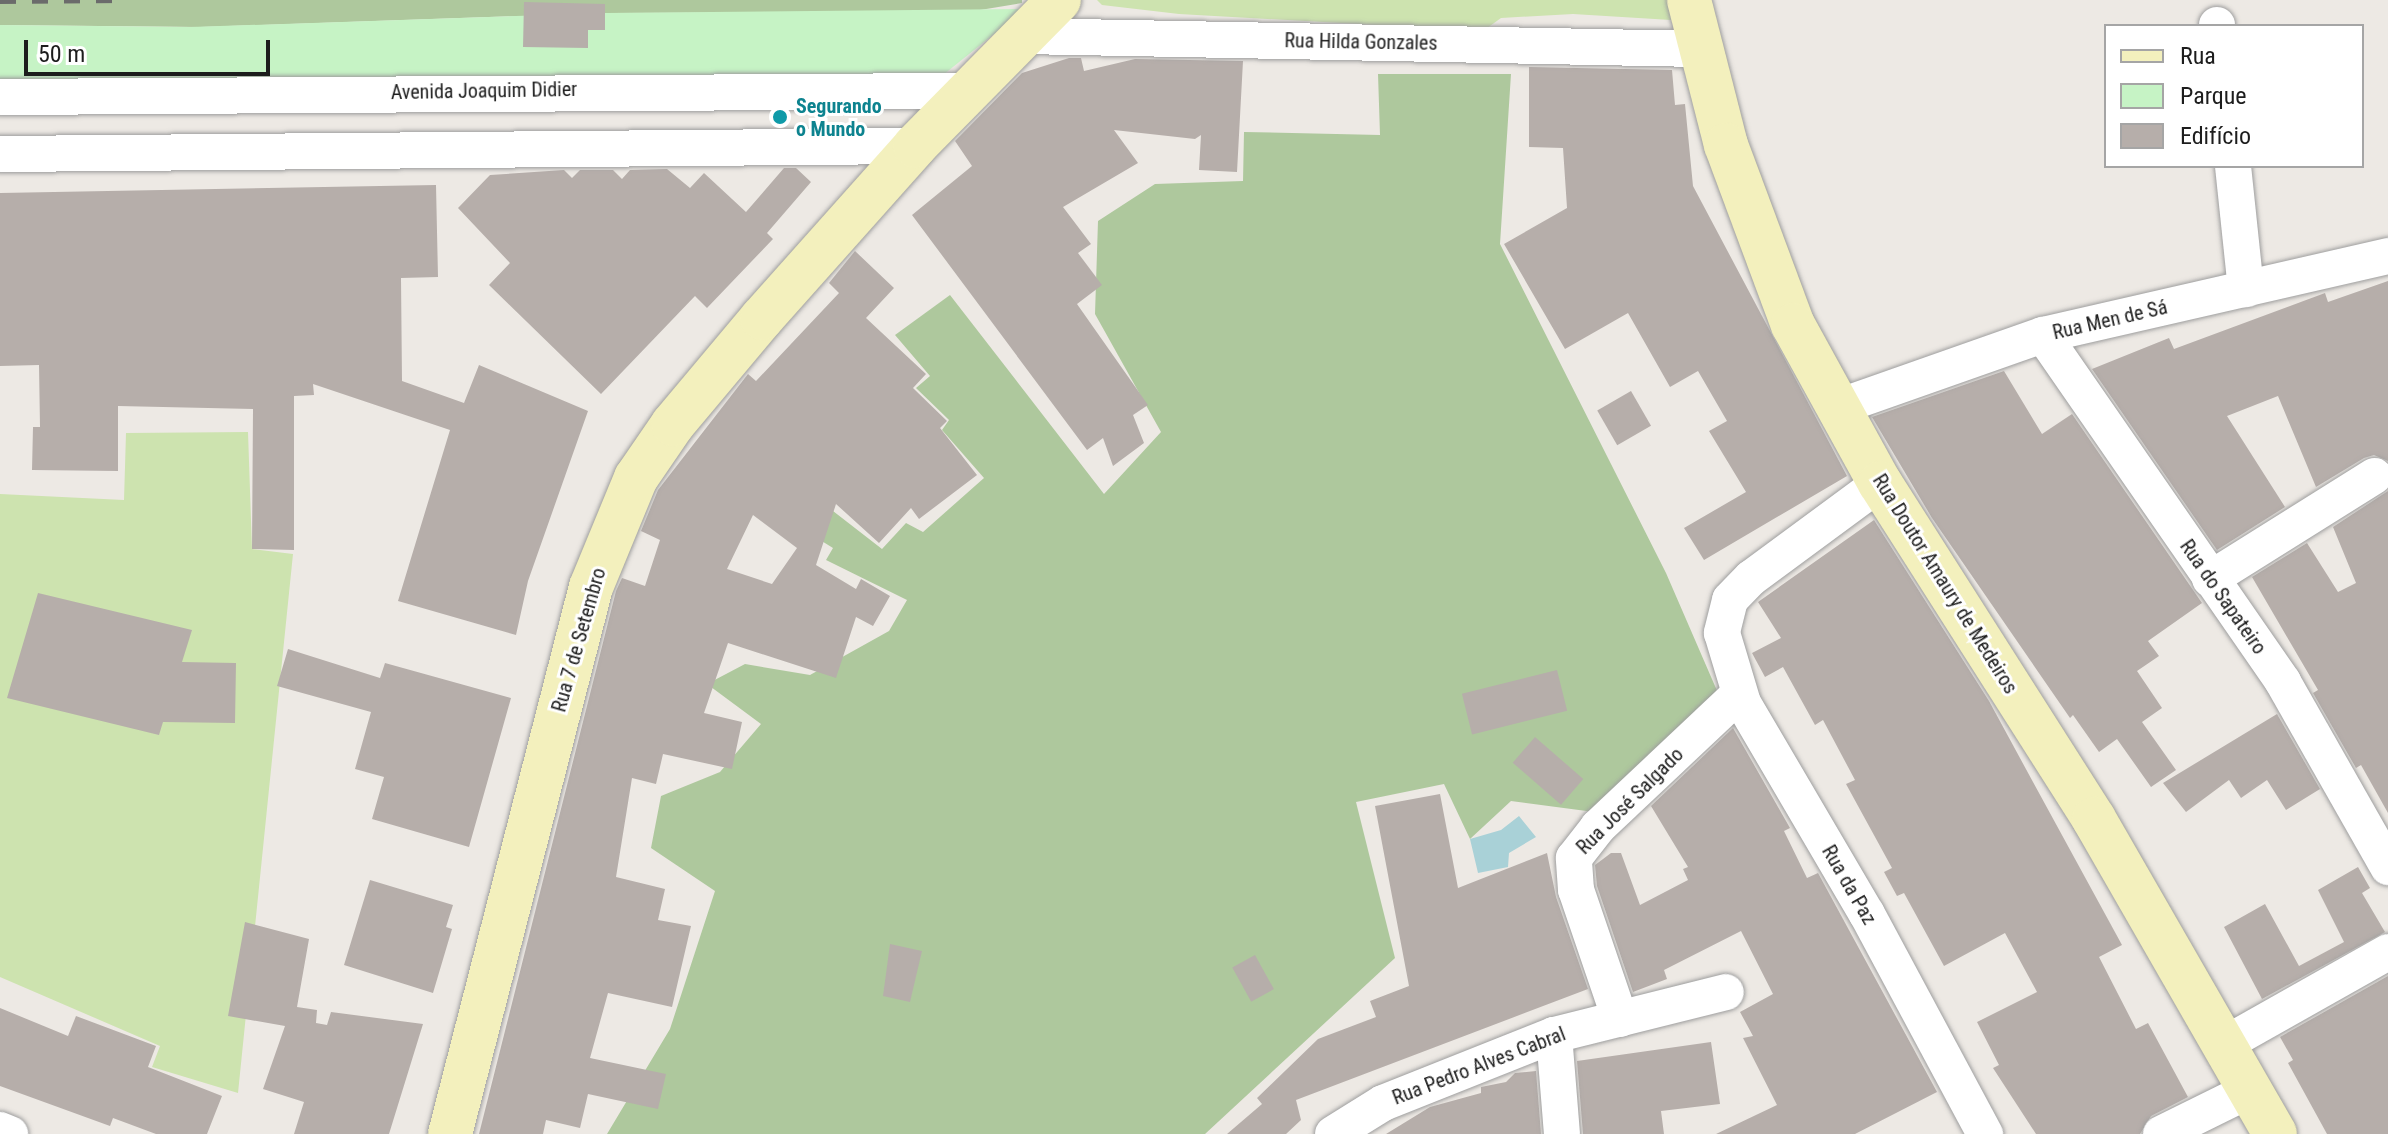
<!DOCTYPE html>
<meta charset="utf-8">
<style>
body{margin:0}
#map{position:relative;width:2388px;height:1134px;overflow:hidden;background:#ede9e4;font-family:"Roboto Condensed",sans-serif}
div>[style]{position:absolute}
.grass>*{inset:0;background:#cde3af}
.forest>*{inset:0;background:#aec89d}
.park>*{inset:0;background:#c6f3c5}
.water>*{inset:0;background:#a9d1d7}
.building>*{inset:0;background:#b6aeaa;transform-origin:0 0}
.roads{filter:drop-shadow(0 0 2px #9e9e9e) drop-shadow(0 0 2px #9e9e9e)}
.street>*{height:36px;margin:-18px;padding:0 18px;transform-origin:18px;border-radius:18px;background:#fff}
.secondary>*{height:44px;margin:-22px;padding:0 22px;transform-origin:22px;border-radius:22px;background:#f3f0bd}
.rail>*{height:6px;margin-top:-3px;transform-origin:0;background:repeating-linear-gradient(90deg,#6b6b6b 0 16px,transparent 0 32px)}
.dots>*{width:22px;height:22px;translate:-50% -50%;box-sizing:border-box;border:4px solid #fff;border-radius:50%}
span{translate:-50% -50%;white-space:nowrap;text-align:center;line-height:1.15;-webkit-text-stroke:6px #fff;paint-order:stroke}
.street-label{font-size:20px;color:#1d1d1d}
.culture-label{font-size:20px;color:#0d838f;font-weight:700}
.left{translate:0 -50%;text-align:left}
.legend{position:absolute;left:2104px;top:24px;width:260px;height:144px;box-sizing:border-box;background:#fff;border:2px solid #a5a5a5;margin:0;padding:10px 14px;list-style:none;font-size:24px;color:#1d1d1d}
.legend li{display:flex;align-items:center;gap:16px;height:40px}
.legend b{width:40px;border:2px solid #a5a5a5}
.scale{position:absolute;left:24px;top:40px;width:246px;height:36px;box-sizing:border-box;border:4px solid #1d1d1d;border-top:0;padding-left:10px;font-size:24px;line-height:28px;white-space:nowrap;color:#1d1d1d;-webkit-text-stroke:6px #fff;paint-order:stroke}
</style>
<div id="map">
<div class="grass">
<div style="clip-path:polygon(1097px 0,1668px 0,1671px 20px,1573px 14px,1501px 18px,1483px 31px,1179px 14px,1102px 5px)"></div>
<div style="clip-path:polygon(248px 432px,252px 549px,293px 554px,238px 1093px,152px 1067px,160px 1046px,0 977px,0 494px,124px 500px,126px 433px)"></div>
</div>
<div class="forest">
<div style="clip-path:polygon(0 0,1022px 0,1022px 3px,968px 12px,607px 13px,200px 27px,0 25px)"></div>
<div style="clip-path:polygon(1378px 74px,1511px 74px,1500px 244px,1666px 573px,1718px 693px,1594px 812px,1511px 801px,1470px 839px,1444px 784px,1356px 802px,1395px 958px,1205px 1134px,607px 1134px,670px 1029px,715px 891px,651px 848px,661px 796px,720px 772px,761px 724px,707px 684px,745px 664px,810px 675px,889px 631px,907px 600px,826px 560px,833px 548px,812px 535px,833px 511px,882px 549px,906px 523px,923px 532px,984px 478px,942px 430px,949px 420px,916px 388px,930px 376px,895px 335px,950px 295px,1104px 494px,1161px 432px,1095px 314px,1098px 221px,1155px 184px,1243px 181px,1244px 132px,1380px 135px)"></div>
</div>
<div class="park">
<div style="clip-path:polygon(1025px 9px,938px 79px,0 88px,0 25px,191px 27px,607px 13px)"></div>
</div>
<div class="water">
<div style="clip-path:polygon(1519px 816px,1536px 837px,1509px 853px,1508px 867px,1478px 873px,1470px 839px,1501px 830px)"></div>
</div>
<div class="building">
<div style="clip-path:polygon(524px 2px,605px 4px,605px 30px,588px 30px,588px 48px,523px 47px)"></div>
<div style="clip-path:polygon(1069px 58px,1081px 58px,1084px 71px,1135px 59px,1243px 61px,1237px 172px,1199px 170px,1201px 135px,1195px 139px,1114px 130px,1138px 163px,1063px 207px,1091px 244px,1078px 253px,1102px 285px,1077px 304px,1148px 405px,1133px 415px,1144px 443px,1113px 466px,1103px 438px,1087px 450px,912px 215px,972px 166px,955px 141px,1022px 73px)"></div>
<div style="clip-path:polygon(1529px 67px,1672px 70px,1675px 105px,1685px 104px,1693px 186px,1847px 476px,1704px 560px,1684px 528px,1746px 492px,1709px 431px,1727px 421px,1698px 371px,1670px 387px,1628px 313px,1565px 349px,1504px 244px,1567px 208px,1563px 148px,1529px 147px)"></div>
<div style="clip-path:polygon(784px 168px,796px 168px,811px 182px,767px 233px,773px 239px,707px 308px,695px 296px,601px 394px,489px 285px,510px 263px,458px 208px,490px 175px,564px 170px,572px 178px,580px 170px,613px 170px,622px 179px,630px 170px,667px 169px,690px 188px,704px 173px,746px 212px)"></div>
<div style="clip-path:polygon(436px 185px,438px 277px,401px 278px,402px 381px,464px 403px,479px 365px,588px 411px,528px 581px,516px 635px,398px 601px,450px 430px,313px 384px,314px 395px,294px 396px,294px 550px,252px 549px,253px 409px,118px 406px,118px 471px,32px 470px,33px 427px,40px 427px,39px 365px,0 366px,0 193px)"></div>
<div style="clip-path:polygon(evenodd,855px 251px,894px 288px,866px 318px,926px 374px,913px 388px,947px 421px,940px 428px,977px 475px,919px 519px,911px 508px,879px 543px,836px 504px,816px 565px,856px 589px,861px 579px,890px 596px,873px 626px,856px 617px,836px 678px,728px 643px,704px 713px,742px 722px,732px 769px,663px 754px,656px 784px,632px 778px,616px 877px,665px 889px,658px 920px,691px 926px,672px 1007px,608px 993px,590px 1058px,666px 1074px,658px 1109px,588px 1094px,580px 1128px,546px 1120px,543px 1134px,479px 1134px,616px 591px,622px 578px,645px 586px,660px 540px,641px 531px,658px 490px,748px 374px,756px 381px,839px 293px,829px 283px,855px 251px,753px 515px,797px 548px,772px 584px,727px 569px,753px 515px)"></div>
<div style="clip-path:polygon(2388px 281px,2388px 461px,2374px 455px,2364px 458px,2316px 487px,2278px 396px,2227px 416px,2285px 507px,2217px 550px,2092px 369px,2169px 338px,2174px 349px,2325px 293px,2328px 302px)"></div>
<div style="clip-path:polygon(2004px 371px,2042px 434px,2072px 414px,2202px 603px,2148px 641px,2159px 656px,2137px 671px,2162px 708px,2142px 722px,2176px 770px,2151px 787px,2117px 739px,2099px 752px,2073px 715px,2070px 718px,1932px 518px,1872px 417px)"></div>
<div style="left:1631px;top:391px;width:40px;height:39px;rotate:60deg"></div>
<div style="clip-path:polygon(2388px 491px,2388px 813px,2361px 765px,2356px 768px,2313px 693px,2318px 690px,2252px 577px,2307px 543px,2338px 592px,2356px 583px,2333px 527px)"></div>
<div style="clip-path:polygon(1874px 520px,1989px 701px,2033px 782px,2122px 945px,2099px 957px,2136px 1029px,2148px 1023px,2188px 1097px,2151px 1116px,2140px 1134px,2036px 1134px,1993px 1068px,1999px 1065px,1977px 1022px,2037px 992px,2005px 933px,1944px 966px,1904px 893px,1897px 896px,1884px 872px,1892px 868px,1846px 784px,1855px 780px,1823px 720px,1815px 725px,1783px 667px,1765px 677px,1752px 653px,1781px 638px,1758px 602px)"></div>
<div style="clip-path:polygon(38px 593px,192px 630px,182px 662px,236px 663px,235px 723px,163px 722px,159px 735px,7px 698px)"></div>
<div style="clip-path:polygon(288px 649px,380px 678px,385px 663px,511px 698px,469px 847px,372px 819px,384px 777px,355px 769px,371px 712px,277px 686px)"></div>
<div style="left:1557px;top:670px;width:42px;height:98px;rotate:76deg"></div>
<div style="clip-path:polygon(2277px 714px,2320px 789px,2286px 810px,2267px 780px,2241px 798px,2229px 780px,2186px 812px,2163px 783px)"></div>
<div style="clip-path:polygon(1733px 728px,1790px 828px,1784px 831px,1807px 878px,1818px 873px,1937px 1092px,1855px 1134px,1716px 1134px,1777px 1105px,1743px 1038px,1753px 1036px,1740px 1012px,1773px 994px,1741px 931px,1664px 970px,1667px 979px,1633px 992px,1597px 886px,1595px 865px,1611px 853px,1621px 853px,1640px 905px,1688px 880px,1683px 869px,1688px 867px,1651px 806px)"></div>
<div style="left:1535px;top:737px;width:64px;height:34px;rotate:41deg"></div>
<div style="clip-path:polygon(1440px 794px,1458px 888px,1547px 853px,1556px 897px,1588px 989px,1296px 1100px,1301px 1120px,1286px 1134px,1227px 1134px,1262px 1104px,1257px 1098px,1318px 1039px,1376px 1017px,1370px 1001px,1409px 986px,1375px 806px)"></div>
<div style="clip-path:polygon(2358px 867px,2370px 888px,2362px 893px,2385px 932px,2262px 999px,2224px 927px,2265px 904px,2299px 966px,2344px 942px,2318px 890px)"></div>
<div style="clip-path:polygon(370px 880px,453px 905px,446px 927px,452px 929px,433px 993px,344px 965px)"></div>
<div style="clip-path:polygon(245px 922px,309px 939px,297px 1007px,317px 1010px,316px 1023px,327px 1025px,331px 1012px,423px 1024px,389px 1134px,294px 1134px,304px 1102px,263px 1089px,285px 1026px,228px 1016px)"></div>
<div style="clip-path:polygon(890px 944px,922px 951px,910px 1002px,883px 996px)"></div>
<div style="left:1255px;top:955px;width:39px;height:26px;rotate:61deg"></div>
<div style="clip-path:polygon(2388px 976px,2388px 1134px,2327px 1134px,2288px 1063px,2293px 1060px,2280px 1037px)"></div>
<div style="clip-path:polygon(0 1008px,68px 1036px,76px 1016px,156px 1046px,148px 1067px,222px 1096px,207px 1134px,156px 1134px,113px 1118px,110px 1126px,0 1086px)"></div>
<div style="clip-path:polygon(1711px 1042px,1720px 1104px,1661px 1111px,1664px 1134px,1583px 1134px,1577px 1061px)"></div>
<div style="clip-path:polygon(1536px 1071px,1541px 1134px,1386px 1134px,1430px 1107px,1481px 1093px,1481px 1087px,1506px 1082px,1515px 1073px)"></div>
</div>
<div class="roads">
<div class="street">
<div style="left:2217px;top:25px;width:1px;rotate:90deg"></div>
<div style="left:1023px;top:36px;width:675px;rotate:1.1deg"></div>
<div style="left:0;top:97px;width:967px;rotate:-0.36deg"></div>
<div style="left:0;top:154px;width:915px;rotate:-0.5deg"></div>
<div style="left:2233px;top:166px;width:124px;rotate:84deg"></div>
<div style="left:2043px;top:335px;width:422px;rotate:55.3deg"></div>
<div style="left:2283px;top:682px;width:213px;rotate:60.4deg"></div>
<div style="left:1838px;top:407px;width:217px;rotate:-19.4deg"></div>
<div style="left:2043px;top:335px;width:354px;rotate:-12.9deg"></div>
<div style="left:1880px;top:483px;width:160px;rotate:143.6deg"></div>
<div style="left:1751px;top:578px;width:30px;rotate:134deg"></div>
<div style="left:1730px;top:600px;width:34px;rotate:104deg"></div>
<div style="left:1722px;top:633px;width:73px;rotate:73.3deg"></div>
<div style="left:1743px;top:703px;width:245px;rotate:59.6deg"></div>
<div style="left:1867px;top:914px;width:250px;rotate:61.8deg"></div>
<div style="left:2210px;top:579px;width:194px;rotate:-32.1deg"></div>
<div style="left:1620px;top:1019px;width:136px;rotate:-108.8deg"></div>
<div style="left:1576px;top:890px;width:32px;rotate:-94deg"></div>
<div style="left:1574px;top:858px;width:39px;rotate:-52deg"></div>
<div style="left:1598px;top:827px;width:194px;rotate:-43.3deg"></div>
<div style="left:1554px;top:1035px;width:99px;rotate:85.4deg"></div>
<div style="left:2223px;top:1045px;width:189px;rotate:-29.4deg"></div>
<div style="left:0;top:1130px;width:11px;rotate:22deg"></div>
<div style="left:1333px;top:1134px;width:59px;rotate:-31.8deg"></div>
<div style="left:1383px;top:1103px;width:184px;rotate:-21.7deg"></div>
<div style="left:1554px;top:1035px;width:177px;rotate:-14deg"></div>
<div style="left:2161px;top:1134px;width:99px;rotate:-26.3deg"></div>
</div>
<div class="secondary">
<div style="left:1689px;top:0;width:150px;rotate:75.7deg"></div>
<div style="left:1726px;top:145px;width:192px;rotate:69.6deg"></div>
<div style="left:1793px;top:325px;width:180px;rotate:61.2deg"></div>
<div style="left:1880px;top:483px;width:398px;rotate:57.5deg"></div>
<div style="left:2094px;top:819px;width:363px;rotate:60.1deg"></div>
<div style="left:450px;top:1134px;width:565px;rotate:-75.55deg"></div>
<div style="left:591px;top:587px;width:118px;rotate:-67.6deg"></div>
<div style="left:636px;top:478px;width:65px;rotate:-55.6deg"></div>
<div style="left:673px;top:424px;width:138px;rotate:-50deg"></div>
<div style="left:762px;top:318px;width:230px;rotate:-48.3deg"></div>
<div style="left:915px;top:146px;width:205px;rotate:-45.4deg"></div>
</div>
</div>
<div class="rail">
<div style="left:0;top:1px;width:126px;rotate:-0.5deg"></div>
</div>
<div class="dots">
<div style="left:780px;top:117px;background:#0f9aa8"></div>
</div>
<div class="street-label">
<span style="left:1361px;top:42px;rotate:1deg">Rua Hilda Gonzales</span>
<span style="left:484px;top:91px;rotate:-1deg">Avenida Joaquim Didier</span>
<span style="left:2110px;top:320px;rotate:-13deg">Rua Men de Sá</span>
<span style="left:1945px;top:584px;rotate:58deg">Rua Doutor Amaury de Medeiros</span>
<span style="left:2223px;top:597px;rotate:55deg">Rua do Sapateiro</span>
<span style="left:579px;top:640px;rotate:-74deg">Rua 7 de Setembro</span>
<span style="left:1630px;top:801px;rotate:-45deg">Rua José Salgado</span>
<span style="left:1849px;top:885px;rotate:60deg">Rua da Paz</span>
<span style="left:1479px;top:1066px;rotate:-21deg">Rua Pedro Alves Cabral</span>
</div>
<div class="culture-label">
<span class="left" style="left:796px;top:118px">Segurando<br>o Mundo</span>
</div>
<ul class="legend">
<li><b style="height:10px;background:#f3f0bd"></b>Rua</li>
<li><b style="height:22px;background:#c6f3c5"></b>Parque</li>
<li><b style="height:22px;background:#b6aeaa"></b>Edifício</li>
</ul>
<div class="scale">50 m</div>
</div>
